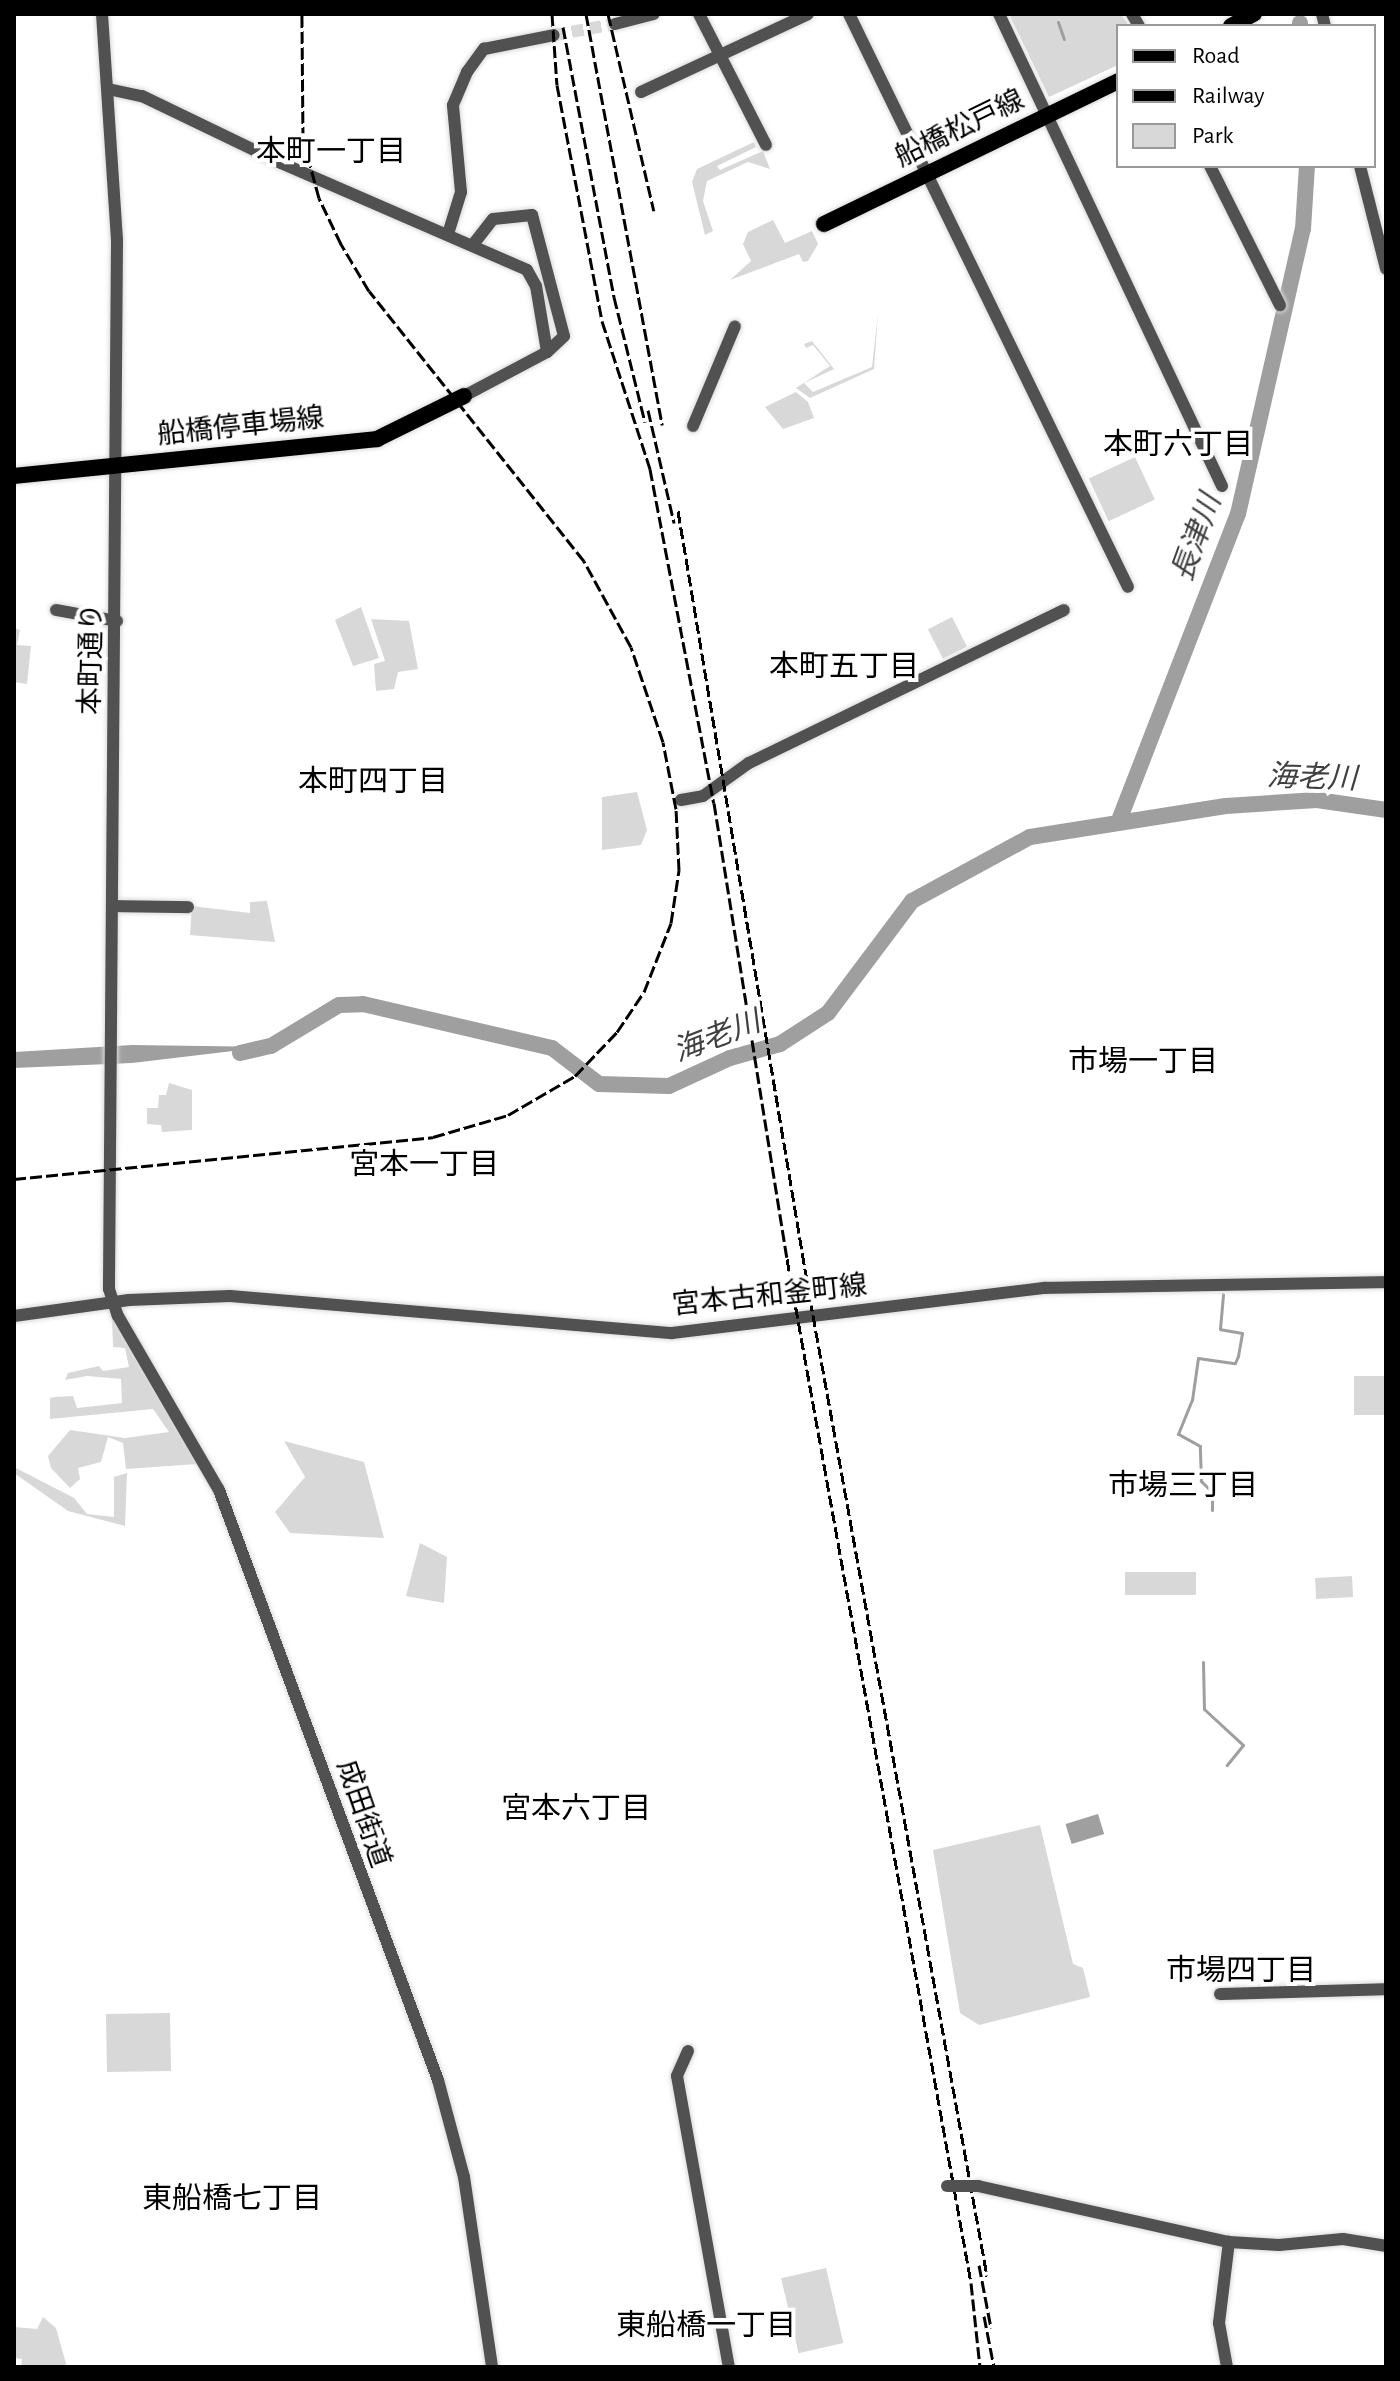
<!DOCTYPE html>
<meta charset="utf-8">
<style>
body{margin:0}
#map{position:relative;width:1400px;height:2381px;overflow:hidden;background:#fff;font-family:"Alegreya Sans","Noto Sans JP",sans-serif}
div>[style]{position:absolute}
.green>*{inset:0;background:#d8d8d8;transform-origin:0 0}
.water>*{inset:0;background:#9f9f9f;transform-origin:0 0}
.stream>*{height:3px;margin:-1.5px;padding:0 1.5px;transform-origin:1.5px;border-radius:1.5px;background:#9f9f9f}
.river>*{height:16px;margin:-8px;padding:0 8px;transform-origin:8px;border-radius:8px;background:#9f9f9f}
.tertiary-tunnel>*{height:12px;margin-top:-6px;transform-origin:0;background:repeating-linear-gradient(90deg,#d9d9d9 0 12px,transparent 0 18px)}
.roads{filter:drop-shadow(0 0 2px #dbdbdb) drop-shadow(0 0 2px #dbdbdb)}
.tertiary>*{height:12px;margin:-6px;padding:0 6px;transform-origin:6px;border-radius:6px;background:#515151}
.primary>*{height:16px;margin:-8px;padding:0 8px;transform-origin:8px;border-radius:8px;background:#000}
.rail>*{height:3px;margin-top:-1.5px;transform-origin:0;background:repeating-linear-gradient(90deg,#000 0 12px,transparent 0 16px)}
.tertiary-bridge>*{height:12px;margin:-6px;padding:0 6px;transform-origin:6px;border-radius:6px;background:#515151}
span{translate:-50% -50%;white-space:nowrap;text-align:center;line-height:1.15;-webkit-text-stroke:8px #fff;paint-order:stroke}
.street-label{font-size:28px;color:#000}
.neighbourhood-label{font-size:30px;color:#000}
.water-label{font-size:30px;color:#404040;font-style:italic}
.frame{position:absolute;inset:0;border:16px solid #000;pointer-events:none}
.legend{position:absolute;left:1116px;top:24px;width:260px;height:144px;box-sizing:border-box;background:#fff;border:2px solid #999;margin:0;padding:10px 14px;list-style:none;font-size:24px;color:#000}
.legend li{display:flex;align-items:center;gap:16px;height:40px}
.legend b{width:40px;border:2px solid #999}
</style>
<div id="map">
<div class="green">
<div style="clip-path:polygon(1009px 14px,1121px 14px,1129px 26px,1118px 26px,1118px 65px,1049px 97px)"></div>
<div style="clip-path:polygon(754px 142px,756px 147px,717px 166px,720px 170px,763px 151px,770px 169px,748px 162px,707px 181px,703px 201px,713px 231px,705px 235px,692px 182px,697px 169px)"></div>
<div style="clip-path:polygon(773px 220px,785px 243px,812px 231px,818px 244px,808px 261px,803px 262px,799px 254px,730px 280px,751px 261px,743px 244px,748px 232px)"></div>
<div style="clip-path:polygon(878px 313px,874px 369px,810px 398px,796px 388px,830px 366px,813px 345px,806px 348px,804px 344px,812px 341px,834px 369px,804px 383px,813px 392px,872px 367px)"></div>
<div style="clip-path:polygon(796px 392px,808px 402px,814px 418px,783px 429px,765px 407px)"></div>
<div style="left:1135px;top:457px;width:47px;height:51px;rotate:65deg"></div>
<div style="clip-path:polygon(361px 607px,379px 658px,353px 666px,335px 620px)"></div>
<div style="left:952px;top:617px;width:33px;height:27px;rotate:63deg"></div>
<div style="clip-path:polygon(371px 619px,409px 621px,418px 669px,398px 672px,394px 689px,376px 691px,374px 664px,385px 661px)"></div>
<div style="clip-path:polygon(14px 628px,20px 630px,17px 645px,31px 646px,27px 684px,14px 682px)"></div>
<div style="clip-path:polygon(637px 792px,647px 830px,641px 845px,602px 850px,602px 797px)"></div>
<div style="clip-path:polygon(267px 901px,275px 942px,190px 935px,192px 906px,250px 913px,250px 902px)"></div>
<div style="clip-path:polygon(169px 1083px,192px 1090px,192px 1130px,162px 1132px,161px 1125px,147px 1124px,147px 1108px,158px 1108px,159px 1095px,166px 1095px)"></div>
<div style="clip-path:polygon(112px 1318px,197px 1464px,126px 1469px,123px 1443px,108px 1437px,101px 1462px,78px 1468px,80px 1479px,70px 1488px,51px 1468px,48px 1456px,70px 1430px,125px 1438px,169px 1432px,153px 1409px,50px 1419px,50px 1398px,55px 1397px,73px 1396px,77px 1408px,122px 1403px,121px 1379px,87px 1376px,65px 1380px,68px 1373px,99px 1366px,103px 1371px,129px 1367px,125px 1348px,113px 1347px)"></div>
<div style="left:1386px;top:1376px;width:39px;height:32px;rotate:90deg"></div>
<div style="clip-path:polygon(284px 1441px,364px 1462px,384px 1538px,290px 1533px,275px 1512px,305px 1477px)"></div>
<div style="clip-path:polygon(14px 1467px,74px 1498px,87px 1514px,114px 1517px,114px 1477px,127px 1473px,125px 1526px,68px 1511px,14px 1473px)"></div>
<div style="clip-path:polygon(420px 1543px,447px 1557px,444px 1603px,406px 1596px)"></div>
<div style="left:1196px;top:1572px;width:23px;height:71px;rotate:90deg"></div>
<div style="left:1352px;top:1576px;width:21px;height:37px;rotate:87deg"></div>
<div style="clip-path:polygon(1040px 1825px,1073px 1964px,1083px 1968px,1090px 1997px,979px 2025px,960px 2013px,933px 1850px)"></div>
<div style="left:170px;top:2013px;width:58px;height:64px;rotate:89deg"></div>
<div style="left:826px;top:2268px;width:77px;height:46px;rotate:77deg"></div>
<div style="clip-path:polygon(43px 2317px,56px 2328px,67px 2367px,21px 2367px,22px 2359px,15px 2358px,14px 2327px,37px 2329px)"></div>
</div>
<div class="water">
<div style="clip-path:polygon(132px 1045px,266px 1047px,132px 1063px,14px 1068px,14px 1052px)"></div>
<div style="left:1098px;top:1814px;width:21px;height:34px;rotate:73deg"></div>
</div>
<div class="stream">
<div style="left:1058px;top:22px;width:18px;rotate:71deg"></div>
<div style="left:1212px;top:1510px;width:18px;rotate:-90deg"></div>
<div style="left:1212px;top:1492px;width:16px;rotate:-135deg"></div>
<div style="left:1201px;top:1481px;width:35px;rotate:-92deg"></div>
<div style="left:1200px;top:1446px;width:25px;rotate:-151deg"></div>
<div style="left:1178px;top:1434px;width:37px;rotate:-68deg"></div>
<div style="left:1192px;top:1400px;width:42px;rotate:-81.9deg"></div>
<div style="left:1198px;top:1358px;width:37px;rotate:8deg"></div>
<div style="left:1235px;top:1363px;width:8px;rotate:-67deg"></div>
<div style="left:1238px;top:1356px;width:23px;rotate:-80deg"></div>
<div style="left:1242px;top:1333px;width:22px;rotate:-170deg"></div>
<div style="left:1220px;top:1329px;width:35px;rotate:-85deg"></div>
<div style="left:1203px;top:1662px;width:47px;rotate:88.8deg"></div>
<div style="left:1204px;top:1709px;width:53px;rotate:42.7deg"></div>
<div style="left:1243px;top:1745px;width:26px;rotate:129deg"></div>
</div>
<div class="river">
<div style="left:1300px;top:23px;width:3px;rotate:90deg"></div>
<div style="left:1118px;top:823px;width:331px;rotate:-68.8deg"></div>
<div style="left:1238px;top:514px;width:292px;rotate:-77.2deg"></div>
<div style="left:1303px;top:229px;width:63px;rotate:-86.4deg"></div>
<div style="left:240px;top:1053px;width:32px;rotate:-13deg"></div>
<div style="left:271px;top:1046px;width:79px;rotate:-31.1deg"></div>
<div style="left:339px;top:1005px;width:24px;rotate:-2deg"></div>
<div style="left:363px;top:1004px;width:194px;rotate:13.1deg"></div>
<div style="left:552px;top:1048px;width:59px;rotate:37.5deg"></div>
<div style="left:599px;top:1084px;width:70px;rotate:1.6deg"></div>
<div style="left:669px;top:1086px;width:67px;rotate:-24.7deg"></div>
<div style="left:730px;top:1058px;width:52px;rotate:-15.6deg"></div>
<div style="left:780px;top:1044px;width:57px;rotate:-32.9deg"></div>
<div style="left:828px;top:1013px;width:140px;rotate:-53.1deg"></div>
<div style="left:912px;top:901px;width:134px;rotate:-28.5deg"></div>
<div style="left:1030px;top:837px;width:198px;rotate:-9deg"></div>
<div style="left:1226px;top:806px;width:91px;rotate:-3.8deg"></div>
<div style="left:1317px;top:800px;width:70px;rotate:8.2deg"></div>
</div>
<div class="tertiary-tunnel">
<div style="left:554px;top:35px;width:62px;rotate:-10.2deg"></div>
</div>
<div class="roads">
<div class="tertiary">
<div style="left:102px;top:14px;width:227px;rotate:86.2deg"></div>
<div style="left:117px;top:241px;width:1048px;rotate:90.44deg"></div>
<div style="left:109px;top:1289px;width:28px;rotate:72deg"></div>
<div style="left:118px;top:1316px;width:201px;rotate:59.9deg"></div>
<div style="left:219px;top:1490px;width:629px;rotate:69.64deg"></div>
<div style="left:438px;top:2080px;width:100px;rotate:75deg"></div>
<div style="left:464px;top:2177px;width:192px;rotate:81.6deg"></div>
<div style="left:699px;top:14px;width:147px;rotate:62.9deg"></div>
<div style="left:849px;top:14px;width:637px;rotate:64.04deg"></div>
<div style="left:999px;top:14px;width:522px;rotate:64.71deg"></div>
<div style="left:1132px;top:14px;width:14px;rotate:60deg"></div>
<div style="left:1322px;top:14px;width:12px;rotate:76deg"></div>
<div style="left:615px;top:24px;width:40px;rotate:-14.4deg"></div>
<div style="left:108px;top:89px;width:35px;rotate:12deg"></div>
<div style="left:142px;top:96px;width:154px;rotate:25.7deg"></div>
<div style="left:281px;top:163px;width:268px;rotate:23.5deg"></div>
<div style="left:527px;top:270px;width:18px;rotate:61deg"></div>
<div style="left:536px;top:286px;width:67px;rotate:80.5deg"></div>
<div style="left:641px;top:92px;width:184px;rotate:-25deg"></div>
<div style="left:1210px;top:166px;width:156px;rotate:63.3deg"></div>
<div style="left:1360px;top:166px;width:106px;rotate:75.8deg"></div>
<div style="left:448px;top:234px;width:44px;rotate:-72.8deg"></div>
<div style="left:461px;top:192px;width:87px;rotate:-95.3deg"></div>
<div style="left:453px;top:105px;width:36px;rotate:-67deg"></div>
<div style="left:467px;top:72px;width:29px;rotate:-54deg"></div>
<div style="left:484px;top:49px;width:71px;rotate:-11.3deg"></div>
<div style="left:464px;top:396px;width:94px;rotate:-27.9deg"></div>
<div style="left:547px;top:352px;width:23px;rotate:-43deg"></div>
<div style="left:564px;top:336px;width:125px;rotate:-104.8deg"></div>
<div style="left:532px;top:215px;width:39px;rotate:174deg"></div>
<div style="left:493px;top:219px;width:33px;rotate:128deg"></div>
<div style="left:693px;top:426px;width:108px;rotate:-67.2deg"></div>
<div style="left:56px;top:610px;width:62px;rotate:10.2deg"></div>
<div style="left:681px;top:800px;width:22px;rotate:-10deg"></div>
<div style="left:703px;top:796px;width:57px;rotate:-35.7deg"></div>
<div style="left:749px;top:763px;width:350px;rotate:-25.9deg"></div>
<div style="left:113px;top:906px;width:75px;rotate:0.8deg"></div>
<div style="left:14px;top:1316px;width:116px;rotate:-7.9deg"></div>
<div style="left:129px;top:1300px;width:101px;rotate:-2.3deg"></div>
<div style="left:230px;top:1296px;width:444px;rotate:4.8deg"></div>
<div style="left:672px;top:1333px;width:376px;rotate:-6.9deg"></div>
<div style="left:1045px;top:1288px;width:341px;rotate:-1deg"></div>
<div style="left:1220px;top:1994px;width:166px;rotate:-1.7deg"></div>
<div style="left:688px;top:2051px;width:27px;rotate:114deg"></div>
<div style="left:677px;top:2076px;width:296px;rotate:79.9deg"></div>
<div style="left:978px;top:2186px;width:257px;rotate:12.6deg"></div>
<div style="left:1229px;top:2242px;width:50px;rotate:3.4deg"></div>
<div style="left:1279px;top:2245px;width:64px;rotate:-5.4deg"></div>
<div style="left:1343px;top:2239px;width:44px;rotate:9.2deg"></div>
<div style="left:1227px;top:2367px;width:45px;rotate:-100.3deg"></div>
<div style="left:1219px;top:2323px;width:82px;rotate:-83deg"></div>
</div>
<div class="primary">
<div style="left:1231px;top:26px;width:26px;rotate:-28deg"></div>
<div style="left:824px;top:224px;width:327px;rotate:-25.9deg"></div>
<div style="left:14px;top:476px;width:365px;rotate:-5.8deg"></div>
<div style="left:377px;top:439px;width:97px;rotate:-26.3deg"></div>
</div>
</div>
<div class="rail">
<div style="left:552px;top:14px;width:71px;rotate:86deg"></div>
<div style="left:557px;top:85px;width:240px;rotate:79.2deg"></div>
<div style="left:602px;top:321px;width:156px;rotate:72deg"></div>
<div style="left:650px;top:469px;width:340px;rotate:79.2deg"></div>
<div style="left:714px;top:803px;width:462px;rotate:80.9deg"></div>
<div style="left:787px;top:1259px;width:1040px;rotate:79.81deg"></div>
<div style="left:971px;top:2283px;width:84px;rotate:83.9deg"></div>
<div style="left:586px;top:14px;width:418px;rotate:79.5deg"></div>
<div style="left:608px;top:14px;width:202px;rotate:76.9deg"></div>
<div style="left:563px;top:27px;width:275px;rotate:79.3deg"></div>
<div style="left:614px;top:297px;width:129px;rotate:76.1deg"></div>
<div style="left:648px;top:410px;width:116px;rotate:77deg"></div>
<div style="left:678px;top:511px;width:799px;rotate:80.49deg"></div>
<div style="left:810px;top:1299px;width:993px;rotate:79.73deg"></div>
<div style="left:14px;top:1179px;width:421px;rotate:-5.7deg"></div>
<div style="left:433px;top:1137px;width:78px;rotate:-16.3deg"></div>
<div style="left:508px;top:1115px;width:78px;rotate:-30.2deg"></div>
<div style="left:575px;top:1076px;width:61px;rotate:-46.3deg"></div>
<div style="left:617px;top:1032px;width:48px;rotate:-56deg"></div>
<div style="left:644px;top:992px;width:74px;rotate:-68.6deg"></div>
<div style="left:671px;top:923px;width:54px;rotate:-81.4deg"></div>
<div style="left:679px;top:870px;width:61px;rotate:-92.8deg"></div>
<div style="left:676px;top:809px;width:68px;rotate:-101deg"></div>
<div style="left:663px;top:742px;width:100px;rotate:-108.6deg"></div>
<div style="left:631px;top:647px;width:98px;rotate:-118.7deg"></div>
<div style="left:584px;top:561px;width:345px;rotate:-128.5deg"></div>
<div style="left:369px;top:291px;width:55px;rotate:-120.8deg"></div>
<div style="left:341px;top:244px;width:51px;rotate:-115.6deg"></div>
<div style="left:319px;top:198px;width:61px;rotate:-105.2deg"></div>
<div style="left:303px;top:139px;width:125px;rotate:-90.5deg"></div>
<div style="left:979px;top:2265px;width:64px;rotate:79.2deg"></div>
<div style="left:984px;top:2316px;width:52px;rotate:78.9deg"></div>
</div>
<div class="tertiary-bridge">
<div style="left:947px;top:2186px;width:31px"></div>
</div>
<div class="street-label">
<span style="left:960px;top:129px;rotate:-26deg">船橋松戸線</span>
<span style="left:241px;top:427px;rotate:-6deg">船橋停車場線</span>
<span style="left:92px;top:659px;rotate:-89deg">本町通り</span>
<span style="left:770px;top:1296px;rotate:-6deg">宮本古和釜町線</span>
<span style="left:363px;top:1814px;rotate:71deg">成田街道</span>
</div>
<div class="neighbourhood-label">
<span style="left:331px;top:152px">本町一丁目</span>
<span style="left:1178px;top:445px">本町六丁目</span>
<span style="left:844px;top:667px">本町五丁目</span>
<span style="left:373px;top:782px">本町四丁目</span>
<span style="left:1143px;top:1062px">市場一丁目</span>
<span style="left:424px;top:1165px">宮本一丁目</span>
<span style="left:1183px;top:1486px">市場三丁目</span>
<span style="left:576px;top:1809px">宮本六丁目</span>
<span style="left:1241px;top:1971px">市場四丁目</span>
<span style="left:232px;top:2199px">東船橋七丁目</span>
<span style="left:706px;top:2326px">東船橋一丁目</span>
</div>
<div class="water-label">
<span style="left:1197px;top:538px;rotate:-70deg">長津川</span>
<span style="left:1312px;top:778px;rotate:2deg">海老川</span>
<span style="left:717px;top:1037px;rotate:-21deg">海老川</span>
</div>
<div class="frame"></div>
<ul class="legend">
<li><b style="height:10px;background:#000"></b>Road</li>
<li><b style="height:10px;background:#000"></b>Railway</li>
<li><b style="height:22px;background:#d8d8d8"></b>Park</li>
</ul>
</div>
